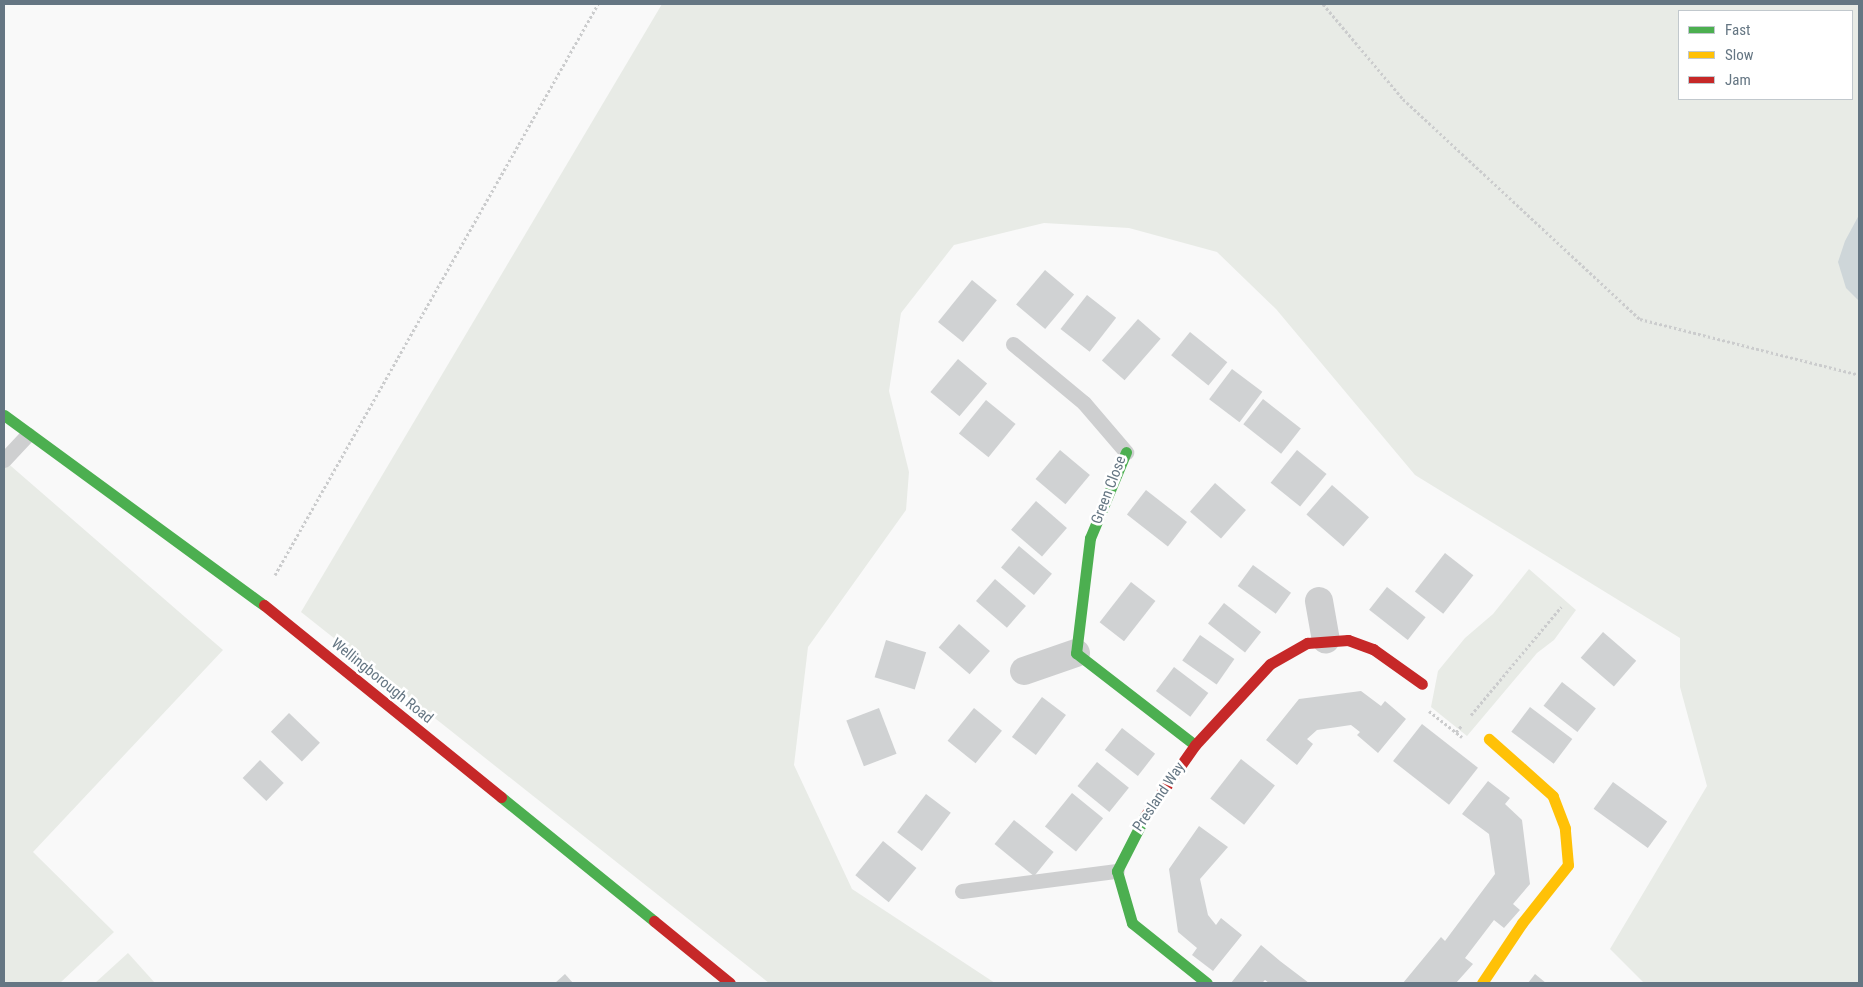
<!DOCTYPE html>
<style>
body{margin:0}
#map{position:relative;width:1863px;height:987px;overflow:hidden;background:#f9f9f9;font-family:"Roboto Condensed",sans-serif}
div>[style]{position:absolute}
.green>*{inset:0;background:#e8ebe6}
.water>*{inset:0;background:#ced6d9}
.building>*{inset:0;background:#d0d2d3;transform-origin:0 0}
.path>*{height:3px;margin-top:-1.5px;transform-origin:0;background:repeating-linear-gradient(90deg,#cbcccd 0 2.5px,transparent 0 5px)}
.lane>*{height:15px;margin:-7.5px;padding:0 7.5px;transform-origin:7.5px;border-radius:7.5px;background:#cecfd0}
.street>*{height:28px;margin:-14px;padding:0 14px;transform-origin:14px;border-radius:14px;background:#cecfd0}
.fast>*{height:11px;margin:-5.5px;padding:0 5.5px;transform-origin:5.5px;border-radius:5.5px;background:#4caf50}
.slow>*{height:11px;margin:-5.5px;padding:0 5.5px;transform-origin:5.5px;border-radius:5.5px;background:#ffc107}
.jam>*{height:11px;margin:-5.5px;padding:0 5.5px;transform-origin:5.5px;border-radius:5.5px;background:#c62828}
span{translate:-50% -50%;white-space:nowrap;text-align:center;line-height:1.15;-webkit-text-stroke:5px #fff;paint-order:stroke}
.street-label{font-size:15px;color:#657683}
.frame{position:absolute;inset:0;border:5px solid #657683;pointer-events:none}
.legend{position:absolute;left:1678px;top:10px;width:175px;height:90px;box-sizing:border-box;background:#fff;border:1px solid #c1c8cd;margin:0;padding:6px 9px;list-style:none;font-size:15px;color:#657683}
.legend li{display:flex;align-items:center;gap:10px;height:25px}
.legend b{width:25px;border:1px solid #c1c8cd}
</style>
<div id="map">
<div class="green">
<div style="clip-path:polygon(evenodd,662px 4px,1859px 4px,1859px 983px,1644px 983px,1610px 949px,1707px 786px,1680px 687px,1680px 638px,1415px 475px,1276px 309px,1217px 252px,1129px 228px,1044px 223px,954px 245px,901px 313px,889px 391px,909px 472px,906px 510px,808px 647px,794px 765px,852px 889px,995px 983px,769px 983px,301px 612px,662px 4px,1679px 11px,1852px 11px,1852px 99px,1679px 99px,1679px 11px)"></div>
<div style="clip-path:polygon(4px 460px,223px 650px,33px 852px,114px 932px,60px 983px,4px 983px)"></div>
<div style="clip-path:polygon(1529px 569px,1576px 610px,1554px 640px,1537px 653px,1467px 736px,1431px 707px,1438px 671px,1465px 638px,1493px 614px)"></div>
<div style="clip-path:polygon(128px 953px,155px 983px,95px 983px)"></div>
</div>
<div class="water">
<div style="clip-path:polygon(1859px 215px,1859px 301px,1846px 288px,1838px 262px,1845px 241px)"></div>
</div>
<div class="building">
<div style="left:1045px;top:270px;width:38px;height:45px;rotate:40deg"></div>
<div style="left:972px;top:280px;width:32px;height:54px;rotate:39deg"></div>
<div style="left:1087px;top:295px;width:37px;height:43px;rotate:38deg"></div>
<div style="left:1138px;top:319px;width:30px;height:55px;rotate:41deg"></div>
<div style="left:1190px;top:332px;width:48px;height:30px;rotate:39deg"></div>
<div style="left:958px;top:359px;width:38px;height:43px;rotate:40deg"></div>
<div style="left:1232px;top:369px;width:38px;height:38px;rotate:37deg"></div>
<div style="left:1263px;top:399px;width:48px;height:32px;rotate:38deg"></div>
<div style="left:986px;top:400px;width:38px;height:43px;rotate:39deg"></div>
<div style="left:1060px;top:450px;width:39px;height:38px;rotate:40deg"></div>
<div style="left:1297px;top:450px;width:38px;height:42px;rotate:39deg"></div>
<div style="left:1215px;top:483px;width:41px;height:38px;rotate:41deg"></div>
<div style="left:1332px;top:485px;width:49px;height:39px;rotate:41deg"></div>
<div style="left:1146px;top:490px;width:52px;height:31px;rotate:38deg"></div>
<div style="left:1036px;top:501px;width:41px;height:38px;rotate:41deg"></div>
<div style="left:1019px;top:546px;width:43px;height:28px;rotate:40deg"></div>
<div style="left:1445px;top:553px;width:36px;height:49px;rotate:38deg"></div>
<div style="left:1253px;top:565px;width:47px;height:26px;rotate:36deg"></div>
<div style="left:995px;top:579px;width:41px;height:29px;rotate:41deg"></div>
<div style="left:1131px;top:582px;width:31px;height:51px;rotate:38deg"></div>
<div style="left:1387px;top:587px;width:49px;height:29px;rotate:38deg"></div>
<div style="left:1224px;top:603px;width:47px;height:26px;rotate:38deg"></div>
<div style="left:959px;top:624px;width:41px;height:31px;rotate:41deg"></div>
<div style="left:1603px;top:632px;width:44px;height:34px;rotate:41deg"></div>
<div style="left:1200px;top:635px;width:42px;height:31px;rotate:35deg"></div>
<div style="left:886px;top:640px;width:42px;height:39px;rotate:17deg"></div>
<div style="left:1174px;top:667px;width:43px;height:30px;rotate:37deg"></div>
<div style="left:1562px;top:682px;width:43px;height:30px;rotate:38deg"></div>
<div style="clip-path:polygon(1361px 691px,1381px 706px,1385px 701px,1406px 719px,1378px 753px,1357px 735px,1360px 732px,1351px 725px,1317px 730px,1307px 739px,1313px 744px,1297px 765px,1266px 740px,1299px 699px)"></div>
<div style="left:1042px;top:697px;width:30px;height:50px;rotate:37deg"></div>
<div style="left:1530px;top:707px;width:53px;height:31px;rotate:37deg"></div>
<div style="left:879px;top:708px;width:49px;height:35px;rotate:69deg"></div>
<div style="left:974px;top:708px;width:36px;height:42px;rotate:39deg"></div>
<div style="left:289px;top:713px;width:43px;height:26px;rotate:44deg"></div>
<div style="left:1422px;top:724px;width:71px;height:47px;rotate:38deg"></div>
<div style="left:1122px;top:728px;width:42px;height:28px;rotate:38deg"></div>
<div style="left:1241px;top:759px;width:43px;height:50px;rotate:38deg"></div>
<div style="left:260px;top:760px;width:33px;height:25px;rotate:44deg"></div>
<div style="left:1097px;top:762px;width:41px;height:31px;rotate:39deg"></div>
<div style="clip-path:polygon(1488px 781px,1510px 798px,1505px 804px,1522px 820px,1530px 884px,1513px 904px,1520px 910px,1504px 928px,1494px 920px,1465px 958px,1473px 964px,1456px 983px,1403px 983px,1441px 937px,1445px 941px,1495px 874px,1489px 834px,1462px 814px)"></div>
<div style="left:1613px;top:782px;width:67px;height:33px;rotate:36deg"></div>
<div style="left:1072px;top:793px;width:40px;height:43px;rotate:39deg"></div>
<div style="left:926px;top:794px;width:31px;height:48px;rotate:37deg"></div>
<div style="left:1014px;top:820px;width:51px;height:31px;rotate:39deg"></div>
<div style="clip-path:polygon(1199px 826px,1228px 847px,1200px 879px,1208px 915px,1216px 925px,1221px 918px,1242px 935px,1213px 971px,1192px 955px,1197px 948px,1178px 932px,1169px 869px)"></div>
<div style="left:883px;top:841px;width:43px;height:44px;rotate:39deg"></div>
<div style="clip-path:polygon(1261px 945px,1280px 961px,1309px 983px,1269px 983px,1265px 980px,1262px 983px,1231px 983px)"></div>
<div style="clip-path:polygon(565px 974px,573px 983px,555px 983px)"></div>
<div style="clip-path:polygon(1535px 974px,1546px 983px,1528px 983px)"></div>
</div>
<div class="path">
<div style="left:1323px;top:4px;width:124px;rotate:49.9deg"></div>
<div style="left:1403px;top:99px;width:323px;rotate:42.9deg"></div>
<div style="left:1640px;top:319px;width:226px;rotate:14.3deg"></div>
<div style="left:275px;top:575px;width:656px;rotate:-60.5deg"></div>
<div style="left:1429px;top:711px;width:42px;rotate:38.2deg"></div>
<div style="left:1471px;top:715px;width:141px;rotate:-50.2deg"></div>
<div style="left:1456px;top:732px;width:9px;rotate:-49deg"></div>
</div>
<div class="lane">
<div style="left:1013px;top:344px;width:92px;rotate:39.7deg"></div>
<div style="left:1084px;top:403px;width:65px;rotate:49.4deg"></div>
<div style="left:4px;top:460px;width:35px;rotate:-47deg"></div>
<div style="left:962px;top:891px;width:156px;rotate:-7.4deg"></div>
</div>
<div class="street">
<div style="left:1319px;top:601px;width:39px;rotate:80deg"></div>
<div style="left:1024px;top:671px;width:55px;rotate:-19.1deg"></div>
</div>
<div class="fast">
<div style="left:4px;top:415px;width:322px;rotate:36.2deg"></div>
<div style="left:1126px;top:452px;width:93px;rotate:112.7deg"></div>
<div style="left:1090px;top:538px;width:116px;rotate:96.9deg"></div>
<div style="left:1076px;top:653px;width:150px;rotate:37.7deg"></div>
<div style="left:501px;top:797px;width:197px;rotate:39deg"></div>
<div style="left:1145px;top:816px;width:62px;rotate:117deg"></div>
<div style="left:1117px;top:871px;width:54px;rotate:73.9deg"></div>
<div style="left:1132px;top:923px;width:96px;rotate:38.7deg"></div>
</div>
<div class="slow">
<div style="left:1482px;top:983px;width:72px;rotate:-56.3deg"></div>
<div style="left:1522px;top:923px;width:74px;rotate:-51.6deg"></div>
<div style="left:1568px;top:865px;width:37px;rotate:-95deg"></div>
<div style="left:1565px;top:828px;width:34px;rotate:-111deg"></div>
<div style="left:1553px;top:796px;width:86px;rotate:-138.3deg"></div>
</div>
<div class="jam">
<div style="left:264px;top:605px;width:305px;rotate:39deg"></div>
<div style="left:1145px;top:816px;width:87px;rotate:-54.8deg"></div>
<div style="left:1195px;top:745px;width:110px;rotate:-47.2deg"></div>
<div style="left:1270px;top:664px;width:43px;rotate:-29.6deg"></div>
<div style="left:1307px;top:643px;width:41px;rotate:-4.2deg"></div>
<div style="left:1348px;top:640px;width:27px;rotate:20deg"></div>
<div style="left:1373px;top:649px;width:60px;rotate:35.5deg"></div>
<div style="left:654px;top:921px;width:98px;rotate:39.2deg"></div>
</div>
<div class="street-label">
<span style="left:1109px;top:490px;rotate:-69deg">Green Close</span>
<span style="left:382px;top:681px;rotate:39deg">Wellingborough Road</span>
<span style="left:1159px;top:797px;rotate:-56deg">Presland Way</span>
</div>
<div class="frame"></div>
<ul class="legend">
<li><b style="height:6px;background:#4caf50"></b>Fast</li>
<li><b style="height:6px;background:#ffc107"></b>Slow</li>
<li><b style="height:6px;background:#c62828"></b>Jam</li>
</ul>
</div>
